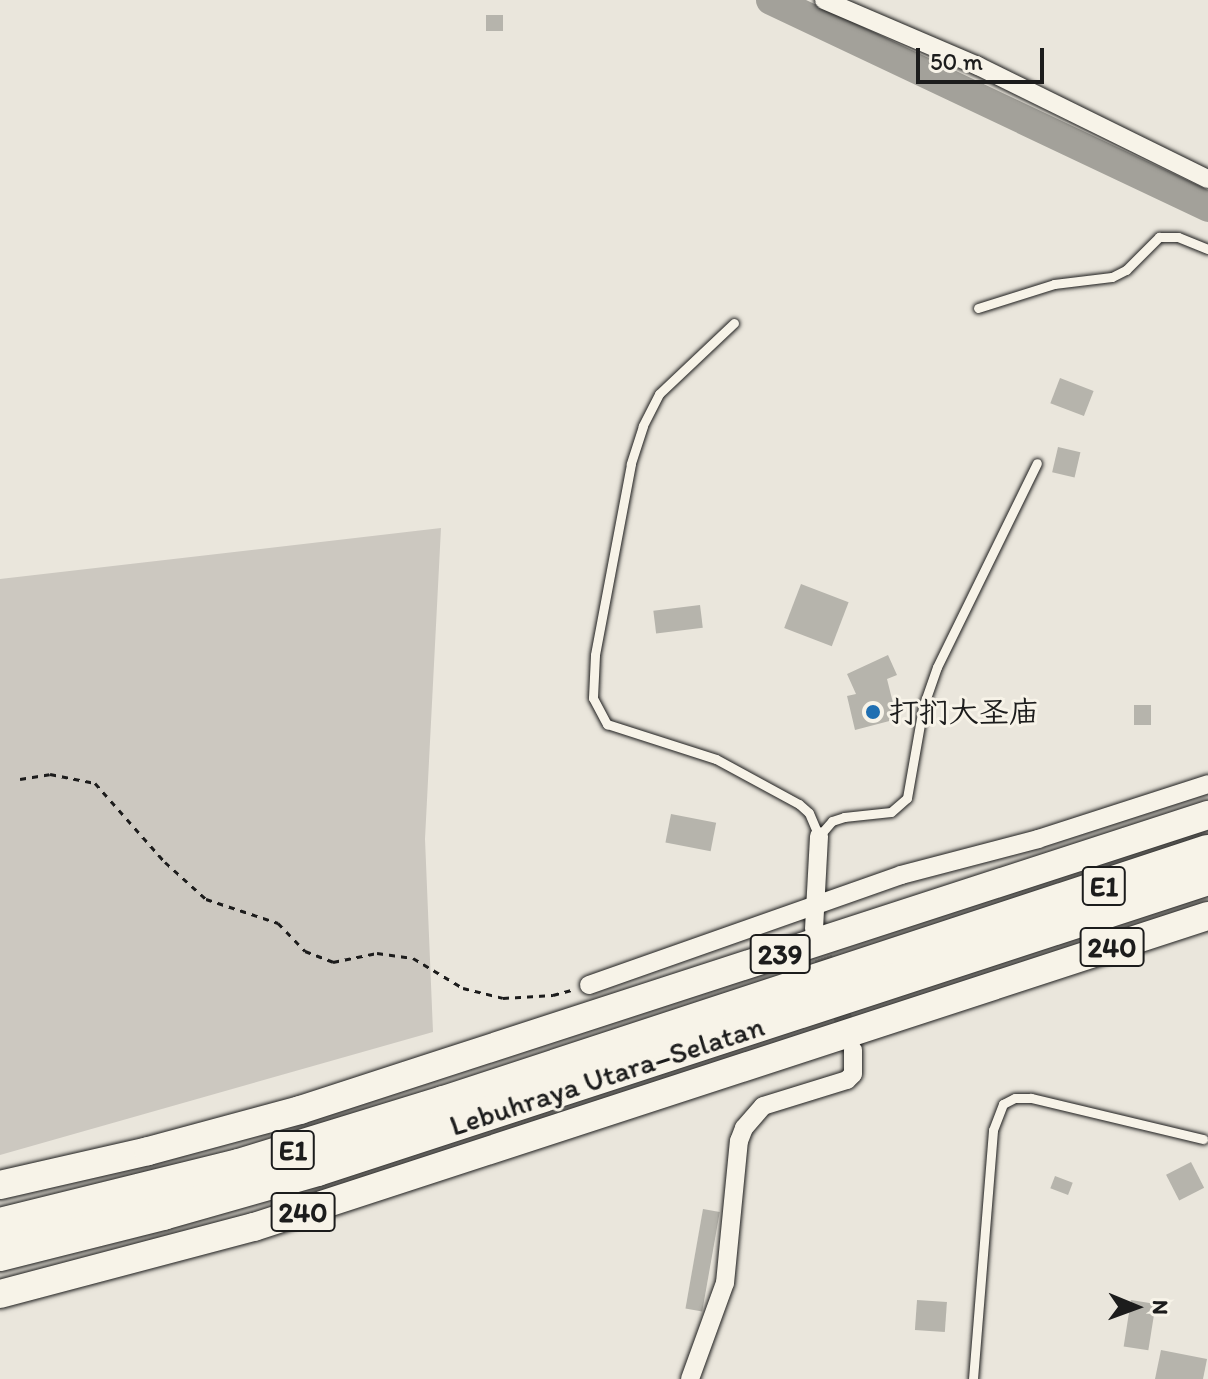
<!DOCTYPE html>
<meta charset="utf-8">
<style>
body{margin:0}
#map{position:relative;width:1208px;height:1379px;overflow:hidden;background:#eae6dc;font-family:Itim,"LXGW WenKai TC",sans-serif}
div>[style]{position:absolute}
.green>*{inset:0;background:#ccc8c0}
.river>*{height:30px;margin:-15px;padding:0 15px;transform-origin:15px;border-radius:15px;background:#a3a19a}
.building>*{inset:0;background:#b6b4ac;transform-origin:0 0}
.minor-tunnel>*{height:18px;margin-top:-9px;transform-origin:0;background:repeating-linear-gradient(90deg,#c1beb6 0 18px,transparent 0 27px)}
.path>*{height:3px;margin-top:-1.5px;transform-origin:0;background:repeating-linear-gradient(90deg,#1c1c1c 0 6px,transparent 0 12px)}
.roads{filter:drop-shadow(0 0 2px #1c1c1c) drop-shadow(0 0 2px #1c1c1c)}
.service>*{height:9px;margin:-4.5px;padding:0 4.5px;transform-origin:4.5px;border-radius:4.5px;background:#f7f3e8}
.minor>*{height:18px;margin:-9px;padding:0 9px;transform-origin:9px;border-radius:9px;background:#f7f3e8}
.primary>*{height:28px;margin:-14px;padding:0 14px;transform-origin:14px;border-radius:14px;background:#f7f3e8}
.motorway>*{height:34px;margin:-17px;padding:0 17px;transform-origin:17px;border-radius:17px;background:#f7f3e8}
.dots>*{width:22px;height:22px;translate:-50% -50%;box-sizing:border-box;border:4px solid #f7f3e8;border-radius:50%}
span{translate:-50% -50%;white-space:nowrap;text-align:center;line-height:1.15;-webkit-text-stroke:6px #f7f3e8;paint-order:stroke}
.shield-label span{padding:2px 6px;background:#f7f3e8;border:2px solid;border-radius:6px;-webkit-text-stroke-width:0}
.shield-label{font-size:28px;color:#1c1c1c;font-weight:700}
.poi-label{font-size:30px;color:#1c1c1c}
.left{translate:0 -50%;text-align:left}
.street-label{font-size:30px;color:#1c1c1c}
.north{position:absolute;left:1096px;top:1267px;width:80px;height:80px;-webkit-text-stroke:6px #f7f3e8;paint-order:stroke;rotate:91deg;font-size:22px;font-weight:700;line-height:32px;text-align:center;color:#1c1c1c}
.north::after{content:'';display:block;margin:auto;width:28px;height:36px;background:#1c1c1c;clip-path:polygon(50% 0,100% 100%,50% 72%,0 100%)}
.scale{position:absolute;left:916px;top:48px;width:128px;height:36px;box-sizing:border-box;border:4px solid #1c1c1c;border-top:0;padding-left:10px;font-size:24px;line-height:28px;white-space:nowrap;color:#1c1c1c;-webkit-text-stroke:6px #f7f3e8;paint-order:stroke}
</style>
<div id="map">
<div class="green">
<div style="clip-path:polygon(441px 528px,425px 839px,433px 1032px,0 1155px,0 579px)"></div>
</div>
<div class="river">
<div style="left:771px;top:0;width:484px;rotate:25.3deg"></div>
</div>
<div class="building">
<div style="left:486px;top:15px;width:17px;height:16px"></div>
<div style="left:1060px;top:378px;width:36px;height:27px;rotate:21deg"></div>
<div style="left:1058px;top:447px;width:23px;height:26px;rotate:13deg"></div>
<div style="left:801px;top:584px;width:51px;height:47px;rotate:21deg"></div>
<div style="left:700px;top:605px;width:23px;height:47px;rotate:83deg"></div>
<div style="clip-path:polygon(888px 655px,897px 675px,887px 679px,897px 719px,855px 730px,847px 696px,856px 694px,847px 674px)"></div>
<div style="left:1134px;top:705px;width:17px;height:20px"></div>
<div style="left:671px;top:814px;width:46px;height:29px;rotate:11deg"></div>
<div style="left:1191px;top:1162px;width:29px;height:28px;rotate:63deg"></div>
<div style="left:1055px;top:1176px;width:19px;height:13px;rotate:21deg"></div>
<div style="left:703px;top:1209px;width:17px;height:101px;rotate:10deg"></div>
<div style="left:917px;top:1300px;width:30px;height:30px;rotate:4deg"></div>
<div style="left:1131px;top:1300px;width:25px;height:47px;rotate:9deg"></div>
<div style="clip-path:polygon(1161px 1350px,1207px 1359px,1203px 1379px,1155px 1379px)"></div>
</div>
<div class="minor-tunnel">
<div style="left:815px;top:932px;width:114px;rotate:72deg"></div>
</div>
<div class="path">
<div style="left:20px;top:779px;width:30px;rotate:-9deg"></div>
<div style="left:50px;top:774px;width:46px;rotate:11.3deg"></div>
<div style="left:95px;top:783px;width:106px;rotate:48.5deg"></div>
<div style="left:165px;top:862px;width:55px;rotate:42.1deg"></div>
<div style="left:206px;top:899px;width:76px;rotate:18.4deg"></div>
<div style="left:278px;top:923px;width:39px;rotate:46deg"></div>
<div style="left:305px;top:951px;width:30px;rotate:21deg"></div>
<div style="left:333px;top:962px;width:45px;rotate:-11.6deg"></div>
<div style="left:377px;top:953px;width:36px;rotate:8deg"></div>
<div style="left:413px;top:958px;width:58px;rotate:31deg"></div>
<div style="left:463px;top:988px;width:41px;rotate:14deg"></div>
<div style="left:503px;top:998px;width:50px;rotate:-3.4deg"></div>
<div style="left:553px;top:995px;width:20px;rotate:-15deg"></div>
</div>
<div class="roads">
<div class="service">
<div style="left:978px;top:308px;width:80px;rotate:-17.5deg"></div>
<div style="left:1054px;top:284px;width:58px;rotate:-6.9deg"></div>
<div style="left:1112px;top:277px;width:16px;rotate:-27deg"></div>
<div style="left:1126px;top:270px;width:47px;rotate:-45deg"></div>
<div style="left:1159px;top:237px;width:19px"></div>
<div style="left:1178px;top:237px;width:32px;rotate:22deg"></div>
<div style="left:734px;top:323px;width:103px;rotate:136.6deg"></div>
<div style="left:659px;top:394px;width:36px;rotate:117deg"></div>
<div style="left:643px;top:426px;width:40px;rotate:108deg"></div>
<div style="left:631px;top:464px;width:194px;rotate:100.7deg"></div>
<div style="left:595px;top:655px;width:43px;rotate:92.7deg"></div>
<div style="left:593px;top:698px;width:30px;rotate:62deg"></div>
<div style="left:607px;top:724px;width:114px;rotate:17.8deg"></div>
<div style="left:716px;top:759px;width:94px;rotate:28.5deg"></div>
<div style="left:799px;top:804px;width:13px;rotate:42deg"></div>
<div style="left:809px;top:813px;width:25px;rotate:67deg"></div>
<div style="left:819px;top:836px;width:20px;rotate:-49deg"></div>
<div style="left:832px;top:821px;width:13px;rotate:-18deg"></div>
<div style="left:844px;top:817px;width:47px;rotate:-6.1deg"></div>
<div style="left:891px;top:812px;width:21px;rotate:-41deg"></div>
<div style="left:907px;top:798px;width:92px;rotate:-80deg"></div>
<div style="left:923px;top:707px;width:42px;rotate:-70.7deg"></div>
<div style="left:937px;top:667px;width:227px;rotate:-63.9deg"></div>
<div style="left:973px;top:1379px;width:250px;rotate:-85.4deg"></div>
<div style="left:993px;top:1130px;width:28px;rotate:-69deg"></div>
<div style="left:1003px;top:1104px;width:13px;rotate:-27deg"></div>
<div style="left:1015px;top:1098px;width:16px"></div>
<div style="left:1031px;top:1098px;width:177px;rotate:13.4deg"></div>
</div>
<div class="minor">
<div style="left:824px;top:0;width:168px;rotate:23.2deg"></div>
<div style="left:978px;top:66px;width:256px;rotate:26.2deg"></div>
<div style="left:814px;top:929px;width:93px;rotate:-86.9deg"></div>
<div style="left:589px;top:985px;width:331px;rotate:-19.4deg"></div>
<div style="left:901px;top:875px;width:142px;rotate:-14.7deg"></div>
<div style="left:1038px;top:839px;width:179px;rotate:-17.9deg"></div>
<div style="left:690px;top:1379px;width:102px;rotate:-70deg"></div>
<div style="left:725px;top:1283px;width:143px;rotate:-84.4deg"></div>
<div style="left:739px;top:1141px;width:14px;rotate:-69deg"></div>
<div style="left:744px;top:1128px;width:29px;rotate:-49deg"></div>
<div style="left:763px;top:1106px;width:88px;rotate:-17.2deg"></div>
<div style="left:847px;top:1080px;width:8px;rotate:-45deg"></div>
<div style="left:853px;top:1074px;width:24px;rotate:-90deg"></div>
</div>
<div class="primary">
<div style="left:0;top:1185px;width:152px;rotate:-12.9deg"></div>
<div style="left:148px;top:1151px;width:157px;rotate:-15.1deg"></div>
<div style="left:300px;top:1110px;width:955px;rotate:-18deg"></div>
<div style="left:0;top:1294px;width:263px;rotate:-14.8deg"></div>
<div style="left:254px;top:1227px;width:1003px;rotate:-18.06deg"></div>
</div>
<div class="motorway">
<div style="left:0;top:1225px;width:246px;rotate:-13.9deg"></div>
<div style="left:239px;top:1166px;width:214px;rotate:-17.1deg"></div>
<div style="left:444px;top:1103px;width:804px;rotate:-18.19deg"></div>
<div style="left:0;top:1254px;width:168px;rotate:-14.1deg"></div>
<div style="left:163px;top:1213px;width:160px;rotate:-15.9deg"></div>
<div style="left:317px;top:1169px;width:937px;rotate:-18.09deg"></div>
</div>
</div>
<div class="dots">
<div style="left:873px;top:712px;background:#1f6fb2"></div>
</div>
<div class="shield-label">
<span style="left:1104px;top:886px">E1</span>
<span style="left:1112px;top:947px">240</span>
<span style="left:780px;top:954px">239</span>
<span style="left:293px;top:1150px">E1</span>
<span style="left:303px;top:1212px">240</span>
</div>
<div class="poi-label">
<span class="left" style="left:889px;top:712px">打扪大圣庙</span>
</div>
<div class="street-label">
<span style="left:607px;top:1076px;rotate:-18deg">Lebuhraya Utara–Selatan</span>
</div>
<div class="north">N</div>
<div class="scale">50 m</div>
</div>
